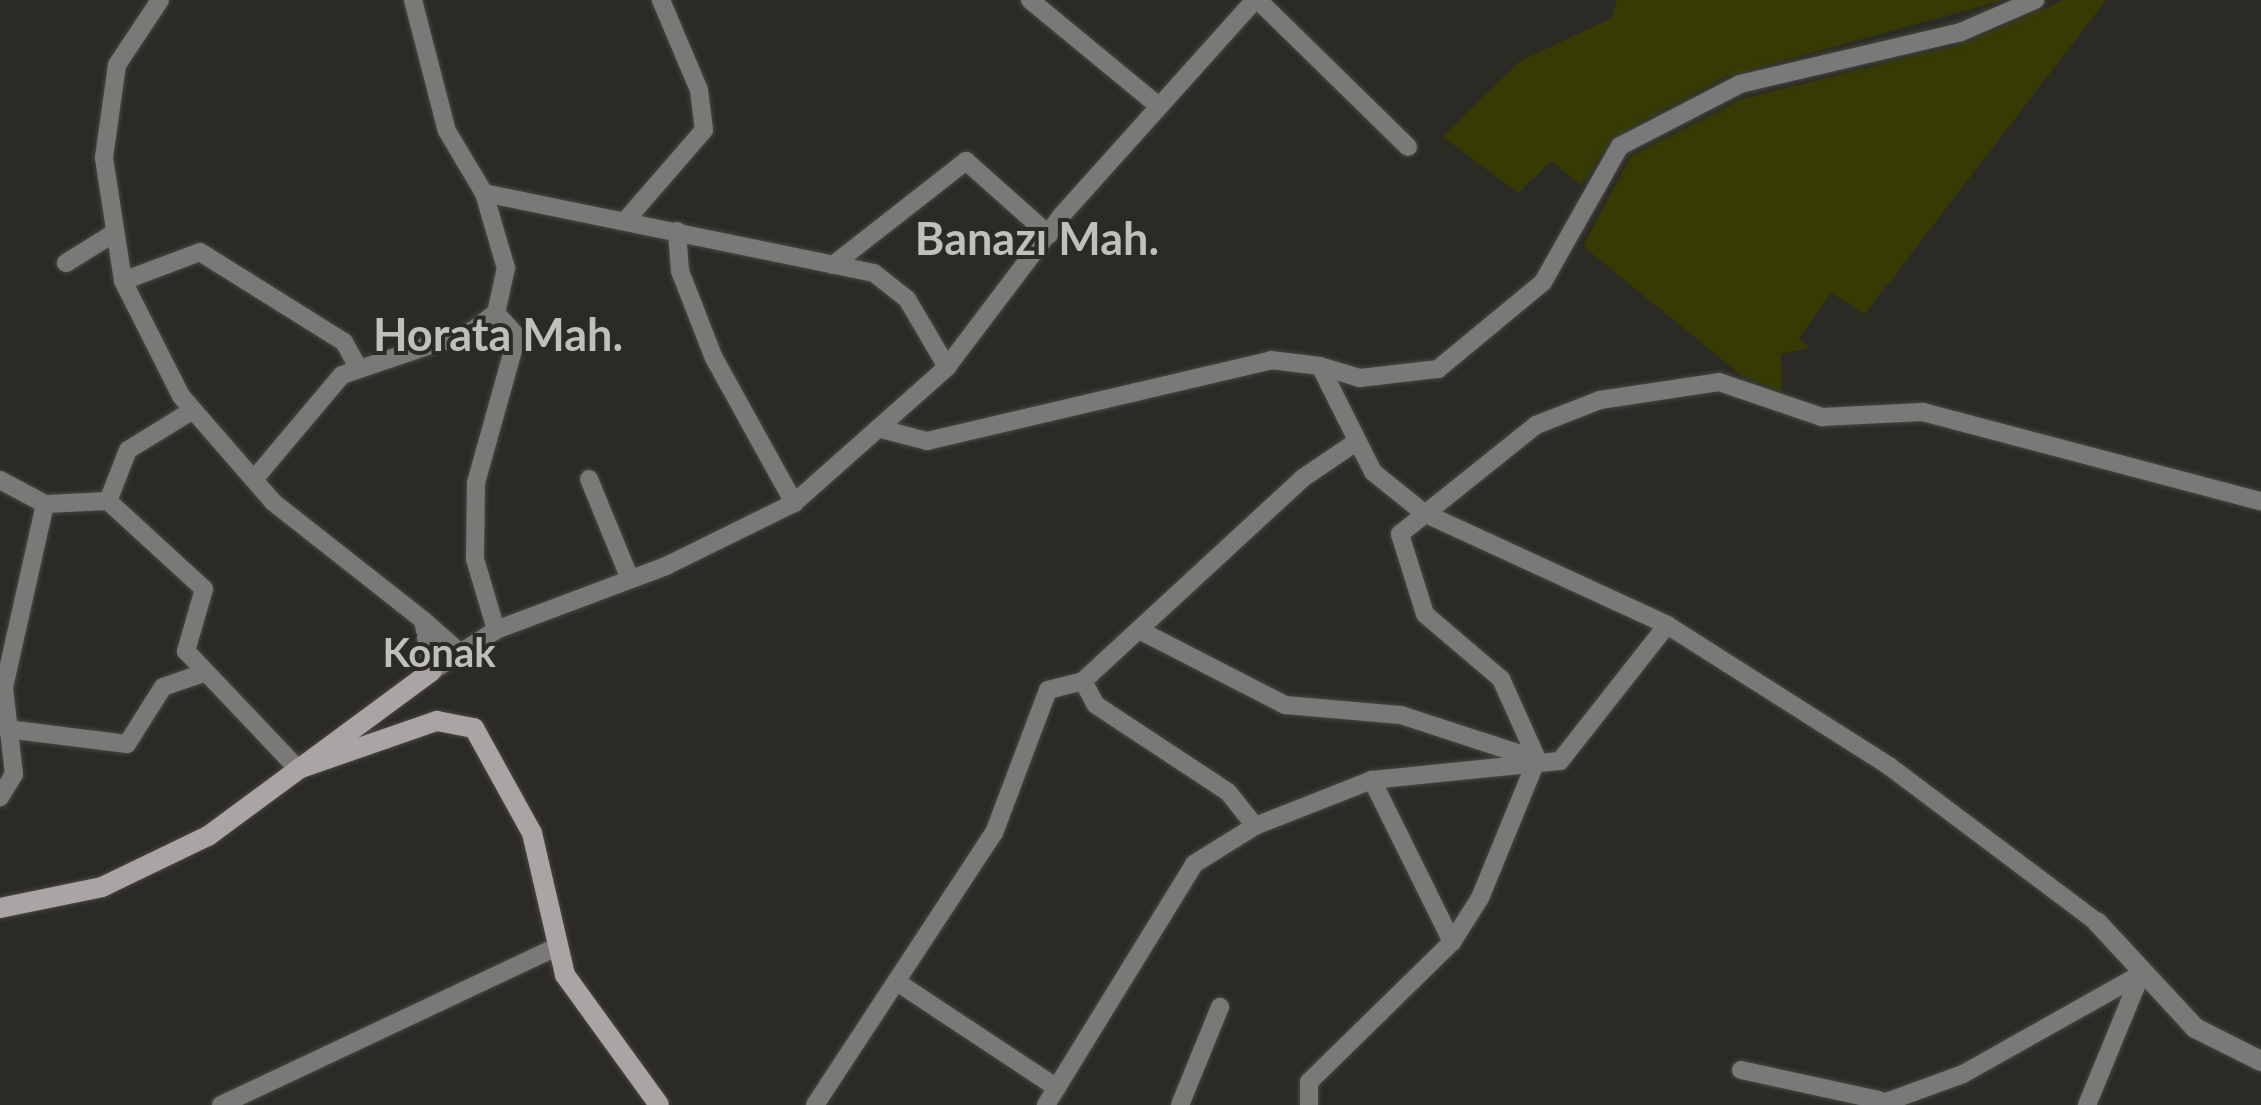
<!DOCTYPE html>
<meta charset="utf-8">
<style>
body{margin:0}
#map{position:relative;width:2261px;height:1105px;overflow:hidden;background:#2b2a25;font-family:Lato,sans-serif}
div>[style]{position:absolute}
.green>*{inset:0;background:#353b03}
.roads{filter:drop-shadow(0 0 2px #484742) drop-shadow(0 0 2px #484742)}
.minor>*{height:18px;margin:-9px;padding:0 9px;transform-origin:9px;border-radius:9px;background:#7b7878}
.tertiary>*{height:20px;margin:-10px;padding:0 10px;transform-origin:10px;border-radius:10px;background:#7b7878}
.secondary>*{height:20px;margin:-10px;padding:0 10px;transform-origin:10px;border-radius:10px;background:#aaa4a4}
span{translate:-50% -50%;white-space:nowrap;text-align:center;line-height:1.15;-webkit-text-stroke:8px #2b2a25;paint-order:stroke}
.quarter-label{font-size:40px;color:#c1bfb9;font-weight:700}
.district-label{font-size:45px;color:#c1bfb9;font-weight:700}
</style>
<div id="map">
<div class="green">
<div style="clip-path:polygon(1617px 0,2004px 0,1725px 77px,1613px 137px,1581px 186px,1552px 161px,1518px 193px,1443px 137px,1520px 61px,1612px 18px)"></div>
<div style="clip-path:polygon(2064px 0,2106px 0,1865px 314px,1831px 293px,1799px 338px,1810px 348px,1781px 354px,1782px 391px,1742px 376px,1583px 246px,1631px 156px,1742px 99px,1963px 44px)"></div>
</div>
<div class="roads">
<div class="minor">
<div style="left:160px;top:0;width:78px;rotate:123.5deg"></div>
<div style="left:117px;top:65px;width:94px;rotate:98deg"></div>
<div style="left:104px;top:158px;width:124px;rotate:81.2deg"></div>
<div style="left:123px;top:281px;width:129px;rotate:63.2deg"></div>
<div style="left:181px;top:396px;width:140px;rotate:49deg"></div>
<div style="left:273px;top:502px;width:191px;rotate:38.2deg"></div>
<div style="left:423px;top:620px;width:52px;rotate:80deg"></div>
<div style="left:413px;top:0;width:135px;rotate:75.5deg"></div>
<div style="left:447px;top:131px;width:72px;rotate:59.2deg"></div>
<div style="left:484px;top:193px;width:398px;rotate:11.6deg"></div>
<div style="left:874px;top:273px;width:42px;rotate:38.2deg"></div>
<div style="left:907px;top:299px;width:79px;rotate:59.5deg"></div>
<div style="left:1030px;top:0;width:163px;rotate:39.5deg"></div>
<div style="left:1258px;top:0;width:210px;rotate:44.4deg"></div>
<div style="left:484px;top:193px;width:78px;rotate:73.7deg"></div>
<div style="left:506px;top:268px;width:46px;rotate:102.5deg"></div>
<div style="left:626px;top:220px;width:119px;rotate:-49.1deg"></div>
<div style="left:704px;top:130px;width:40px;rotate:-97.1deg"></div>
<div style="left:699px;top:90px;width:98px;rotate:-112.9deg"></div>
<div style="left:677px;top:231px;width:40px;rotate:85.7deg"></div>
<div style="left:680px;top:271px;width:93px;rotate:68.7deg"></div>
<div style="left:714px;top:358px;width:166px;rotate:61.1deg"></div>
<div style="left:66px;top:263px;width:53px;rotate:-31.9deg"></div>
<div style="left:833px;top:265px;width:169px;rotate:-38deg"></div>
<div style="left:966px;top:161px;width:111px;rotate:41.7deg"></div>
<div style="left:123px;top:281px;width:82px;rotate:-20.6deg"></div>
<div style="left:200px;top:252px;width:170px;rotate:32deg"></div>
<div style="left:344px;top:342px;width:31px;rotate:61deg"></div>
<div style="left:1320px;top:366px;width:42px;rotate:16.7deg"></div>
<div style="left:1360px;top:378px;width:79px;rotate:-6.6deg"></div>
<div style="left:1438px;top:369px;width:136px;rotate:-39.6deg"></div>
<div style="left:1543px;top:282px;width:156px;rotate:-60.5deg"></div>
<div style="left:1620px;top:146px;width:135px;rotate:-27.3deg"></div>
<div style="left:1740px;top:84px;width:227px;rotate:-13.2deg"></div>
<div style="left:1961px;top:32px;width:81px;rotate:-23.4deg"></div>
<div style="left:193px;top:410px;width:76px;rotate:148.4deg"></div>
<div style="left:128px;top:450px;width:55px;rotate:111.4deg"></div>
<div style="left:108px;top:501px;width:130px;rotate:42.5deg"></div>
<div style="left:204px;top:589px;width:65px;rotate:106.2deg"></div>
<div style="left:186px;top:651px;width:163px;rotate:46.5deg"></div>
<div style="left:881px;top:429px;width:48px;rotate:14.6deg"></div>
<div style="left:927px;top:441px;width:353px;rotate:-13.2deg"></div>
<div style="left:1271px;top:360px;width:49px;rotate:7deg"></div>
<div style="left:1320px;top:366px;width:119px;rotate:63.4deg"></div>
<div style="left:1373px;top:472px;width:65px;rotate:38.8deg"></div>
<div style="left:1424px;top:513px;width:268px;rotate:24.7deg"></div>
<div style="left:1667px;top:625px;width:263px;rotate:32.4deg"></div>
<div style="left:1889px;top:766px;width:260px;rotate:36.9deg"></div>
<div style="left:256px;top:477px;width:133px;rotate:-49.9deg"></div>
<div style="left:342px;top:375px;width:137px;rotate:-18.7deg"></div>
<div style="left:472px;top:331px;width:30px;rotate:-37deg"></div>
<div style="left:496px;top:313px;width:31px;rotate:48deg"></div>
<div style="left:517px;top:336px;width:153px;rotate:105.6deg"></div>
<div style="left:476px;top:483px;width:76px;rotate:90.8deg"></div>
<div style="left:475px;top:559px;width:74px;rotate:73.5deg"></div>
<div style="left:589px;top:479px;width:108px;rotate:67.7deg"></div>
<div style="left:0;top:480px;width:51px;rotate:28.1deg"></div>
<div style="left:45px;top:504px;width:189px;rotate:102.6deg"></div>
<div style="left:4px;top:688px;width:87px;rotate:83.4deg"></div>
<div style="left:14px;top:774px;width:27px;rotate:121deg"></div>
<div style="left:45px;top:504px;width:63px;rotate:-2.7deg"></div>
<div style="left:423px;top:620px;width:45px;rotate:41.4deg"></div>
<div style="left:1141px;top:631px;width:162px;rotate:27.2deg"></div>
<div style="left:1285px;top:705px;width:116px;rotate:4.9deg"></div>
<div style="left:1401px;top:715px;width:142px;rotate:18.1deg"></div>
<div style="left:432px;top:671px;width:76px;rotate:-32.6deg"></div>
<div style="left:496px;top:630px;width:182px;rotate:-20.6deg"></div>
<div style="left:666px;top:566px;width:143px;rotate:-26.2deg"></div>
<div style="left:794px;top:503px;width:205px;rotate:-41.6deg"></div>
<div style="left:947px;top:367px;width:189px;rotate:-52.9deg"></div>
<div style="left:1061px;top:216px;width:290px;rotate:-48.1deg"></div>
<div style="left:1083px;top:681px;width:27px;rotate:62deg"></div>
<div style="left:1096px;top:705px;width:158px;rotate:33.4deg"></div>
<div style="left:1228px;top:792px;width:43px;rotate:51.5deg"></div>
<div style="left:7px;top:729px;width:121px;rotate:7.1deg"></div>
<div style="left:127px;top:744px;width:67px;rotate:-57.7deg"></div>
<div style="left:163px;top:687px;width:39px;rotate:-19deg"></div>
<div style="left:1372px;top:780px;width:181px;rotate:63.7deg"></div>
<div style="left:900px;top:984px;width:188px;rotate:33.5deg"></div>
<div style="left:1741px;top:1070px;width:141px;rotate:12.3deg"></div>
<div style="left:221px;top:1105px;width:368px;rotate:-25.2deg"></div>
<div style="left:815px;top:1105px;width:326px;rotate:-56.7deg"></div>
<div style="left:994px;top:833px;width:153px;rotate:-69.3deg"></div>
<div style="left:1048px;top:690px;width:36px;rotate:-14deg"></div>
<div style="left:1083px;top:681px;width:299px;rotate:-42.7deg"></div>
<div style="left:1303px;top:478px;width:64px;rotate:-34.2deg"></div>
<div style="left:1046px;top:1105px;width:283px;rotate:-58.4deg"></div>
<div style="left:1194px;top:864px;width:72px;rotate:-31.9deg"></div>
<div style="left:1255px;top:826px;width:126px;rotate:-21.5deg"></div>
<div style="left:1372px;top:780px;width:189px;rotate:-5.8deg"></div>
<div style="left:1560px;top:761px;width:173px;rotate:-51.8deg"></div>
<div style="left:1180px;top:1105px;width:106px;rotate:-67.8deg"></div>
<div style="left:1309px;top:1105px;width:23px;rotate:-90deg"></div>
<div style="left:1309px;top:1082px;width:200px;rotate:-44.4deg"></div>
<div style="left:1452px;top:942px;width:52px;rotate:-57.5deg"></div>
<div style="left:1480px;top:898px;width:150px;rotate:-67.7deg"></div>
<div style="left:1537px;top:759px;width:88px;rotate:-114.2deg"></div>
<div style="left:1501px;top:679px;width:100px;rotate:-139.5deg"></div>
<div style="left:1425px;top:614px;width:84px;rotate:-107.4deg"></div>
<div style="left:1400px;top:534px;width:174px;rotate:-38.7deg"></div>
<div style="left:1536px;top:425px;width:69px;rotate:-21.3deg"></div>
<div style="left:1600px;top:400px;width:120px;rotate:-8.6deg"></div>
<div style="left:1719px;top:382px;width:109px;rotate:18.8deg"></div>
<div style="left:1822px;top:417px;width:101px;rotate:-2.8deg"></div>
<div style="left:1923px;top:412px;width:350px;rotate:14.8deg"></div>
<div style="left:1878px;top:1105px;width:90px;rotate:-20deg"></div>
<div style="left:1963px;top:1074px;width:204px;rotate:-29.3deg"></div>
<div style="left:2087px;top:1105px;width:142px;rotate:-67.6deg"></div>
</div>
<div class="tertiary">
<div style="left:2097px;top:922px;width:144px;rotate:47.2deg"></div>
<div style="left:2195px;top:1028px;width:74px;rotate:26.6deg"></div>
</div>
<div class="secondary">
<div style="left:298px;top:769px;width:147px;rotate:-19.1deg"></div>
<div style="left:437px;top:721px;width:38px;rotate:11deg"></div>
<div style="left:474px;top:728px;width:120px;rotate:61.1deg"></div>
<div style="left:532px;top:833px;width:146px;rotate:76.9deg"></div>
<div style="left:565px;top:975px;width:160px;rotate:54.1deg"></div>
<div style="left:0;top:908px;width:104px;rotate:-11.6deg"></div>
<div style="left:102px;top:887px;width:118px;rotate:-25.7deg"></div>
<div style="left:208px;top:836px;width:278px;rotate:-36.4deg"></div>
</div>
</div>
<div class="quarter-label">
<span style="left:439px;top:652px">Konak</span>
</div>
<div class="district-label">
<span style="left:1037px;top:239px">Banazı Mah.</span>
<span style="left:498px;top:335px">Horata Mah.</span>
</div>
</div>
